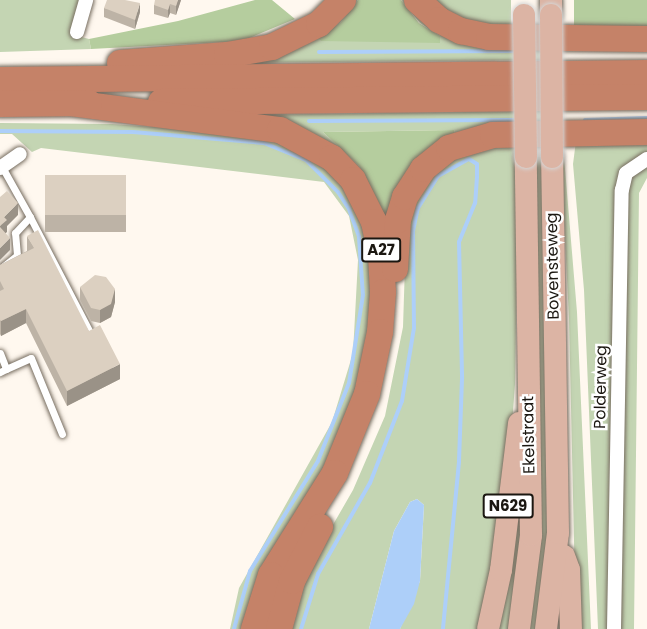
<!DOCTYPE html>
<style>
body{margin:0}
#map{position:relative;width:647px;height:629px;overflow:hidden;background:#fff8ef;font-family:Poppins,sans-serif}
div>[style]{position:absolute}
.green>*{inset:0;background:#c4d5b3}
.forest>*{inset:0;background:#b5cd9e;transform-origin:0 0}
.water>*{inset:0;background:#adcff9}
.stream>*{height:4px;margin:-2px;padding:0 2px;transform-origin:2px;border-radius:2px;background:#adcff9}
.roads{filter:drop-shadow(0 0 2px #776d60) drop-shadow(0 0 2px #776d60)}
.service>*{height:7px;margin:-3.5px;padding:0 3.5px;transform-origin:3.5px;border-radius:3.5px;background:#fff}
.minor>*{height:14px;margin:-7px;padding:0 7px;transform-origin:7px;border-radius:7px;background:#fff}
.primary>*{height:22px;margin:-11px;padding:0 11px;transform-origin:11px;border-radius:11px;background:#dcb4a4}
.motorway>*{height:26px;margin:-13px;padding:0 13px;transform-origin:13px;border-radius:13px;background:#c58268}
.bridges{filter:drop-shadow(0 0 2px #d6d5d4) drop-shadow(0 0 2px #d6d5d4)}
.primary-bridge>*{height:22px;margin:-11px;padding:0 11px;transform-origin:11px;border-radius:11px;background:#dcb4a4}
.wall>*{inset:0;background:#bdb3a6;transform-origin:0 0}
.shaded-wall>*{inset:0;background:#9a9287}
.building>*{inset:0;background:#dcd0c1;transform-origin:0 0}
span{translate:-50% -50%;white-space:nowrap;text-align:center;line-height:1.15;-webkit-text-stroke:5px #fff;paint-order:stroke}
.shield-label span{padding:2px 4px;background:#fff;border:2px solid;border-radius:4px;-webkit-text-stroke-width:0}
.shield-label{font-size:15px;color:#1b1711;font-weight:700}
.street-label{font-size:16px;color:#1b1711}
</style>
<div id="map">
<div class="green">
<div style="clip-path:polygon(0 0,79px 0,70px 34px,89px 39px,91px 49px,0 52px)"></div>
<div style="clip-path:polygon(354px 0,358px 0,341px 22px,324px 34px,440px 36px,420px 23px,401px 0,412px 0,541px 48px,541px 60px,236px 63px)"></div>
<div style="clip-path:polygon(431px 0,511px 0,511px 28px,464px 20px)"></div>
<div style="clip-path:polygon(evenodd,542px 111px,542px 125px,491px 130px,454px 140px,424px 160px,407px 181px,394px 221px,388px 332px,371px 413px,343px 479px,291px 570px,274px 629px,263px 629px,272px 595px,288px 561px,342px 469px,367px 411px,385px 332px,386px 256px,369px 200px,343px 161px,329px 148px,283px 125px,228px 115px,542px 111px,454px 130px,455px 135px,431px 148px,411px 167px,397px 196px,391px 226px,386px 227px,359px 166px,323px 132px,454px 130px)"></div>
<div style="clip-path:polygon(0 123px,112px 124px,265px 135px,319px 159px,347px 189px,370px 246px,372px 314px,354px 406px,246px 629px,230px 629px,239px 588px,332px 422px,353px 353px,358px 260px,349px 216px,324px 182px,41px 148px,32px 152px,12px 134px,0 134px)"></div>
<div style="clip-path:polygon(647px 140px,647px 154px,623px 168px,610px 629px,598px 629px,584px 290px,573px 164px,576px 141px)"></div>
<div style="clip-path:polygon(519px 142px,515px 384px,509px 465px,483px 629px,400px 629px,420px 581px,424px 505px,417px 499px,410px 502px,394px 531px,369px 629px,289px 629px,315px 556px,353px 490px,385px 416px,403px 327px,406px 234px,422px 185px,459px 153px)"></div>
<div style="clip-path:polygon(537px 157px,545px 157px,550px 532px,538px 629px,528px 629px,539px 549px)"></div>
<div style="clip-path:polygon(561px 157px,564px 157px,577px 312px,591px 629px,576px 629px,569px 318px)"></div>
<div style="clip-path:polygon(647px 163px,647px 178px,639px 193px,634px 629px,618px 629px,626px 182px)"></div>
<div style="clip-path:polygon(525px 494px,512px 629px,493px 629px,513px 504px)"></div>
</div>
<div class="forest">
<div style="clip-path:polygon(255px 0,272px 0,295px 19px,242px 41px,91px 49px,89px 39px,178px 21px)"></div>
<div style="clip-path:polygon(358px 0,401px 0,419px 23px,440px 36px,440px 43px,321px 41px,319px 38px,341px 22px)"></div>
<div style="left:574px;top:0;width:73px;height:29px"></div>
<div style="clip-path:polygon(454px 130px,455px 135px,384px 219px,359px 166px,323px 132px)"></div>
</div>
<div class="water">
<div style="clip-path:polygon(417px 499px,424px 505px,420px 581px,414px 604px,400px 629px,369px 629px,394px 531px,410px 502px)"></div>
</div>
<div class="stream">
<div style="left:319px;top:52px;width:198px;rotate:-0.3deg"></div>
<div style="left:585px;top:120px;width:62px;rotate:-1.8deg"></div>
<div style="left:309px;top:121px;width:209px;rotate:-0.3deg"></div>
<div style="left:0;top:131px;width:133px;rotate:0.4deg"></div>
<div style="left:133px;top:132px;width:131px;rotate:4.8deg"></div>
<div style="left:264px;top:143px;width:45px;rotate:22deg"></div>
<div style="left:306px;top:160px;width:45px;rotate:45deg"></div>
<div style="left:338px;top:192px;width:20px;rotate:57deg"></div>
<div style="left:349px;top:209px;width:30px;rotate:70deg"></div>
<div style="left:359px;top:237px;width:58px;rotate:86.1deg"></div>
<div style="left:363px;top:295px;width:89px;rotate:99deg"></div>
<div style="left:349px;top:383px;width:84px;rotate:111.7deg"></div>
<div style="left:318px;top:461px;width:129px;rotate:121.7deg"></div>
<div style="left:250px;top:571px;width:60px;rotate:105.4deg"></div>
<div style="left:301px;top:629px;width:58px;rotate:-72.8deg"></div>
<div style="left:318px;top:574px;width:105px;rotate:-60.3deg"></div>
<div style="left:370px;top:483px;width:88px;rotate:-68.7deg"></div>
<div style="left:402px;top:401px;width:74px;rotate:-80.7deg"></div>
<div style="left:414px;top:328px;width:97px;rotate:-90.6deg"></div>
<div style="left:413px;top:231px;width:24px;rotate:-78deg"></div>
<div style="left:418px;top:208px;width:38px;rotate:-58deg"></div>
<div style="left:438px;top:176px;width:35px;rotate:-29deg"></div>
<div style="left:469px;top:159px;width:9px;rotate:32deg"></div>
<div style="left:477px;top:164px;width:13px;rotate:90deg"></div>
<div style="left:477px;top:177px;width:26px;rotate:94deg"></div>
<div style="left:475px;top:203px;width:42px;rotate:112.3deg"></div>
<div style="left:459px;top:242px;width:137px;rotate:88.7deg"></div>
<div style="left:462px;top:379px;width:83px;rotate:92.1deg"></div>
<div style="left:459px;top:462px;width:168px;rotate:95.5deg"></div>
</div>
<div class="roads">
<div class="service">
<div style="left:30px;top:217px;width:132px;rotate:62.5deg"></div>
<div style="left:0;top:269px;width:22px;rotate:-39deg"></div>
<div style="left:17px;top:255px;width:22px;rotate:-95deg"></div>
<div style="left:15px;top:233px;width:22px;rotate:-47deg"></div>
<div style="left:30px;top:217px;width:57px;rotate:-119.2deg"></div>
<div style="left:0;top:353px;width:17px;rotate:69deg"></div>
<div style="left:6px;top:369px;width:7px;rotate:153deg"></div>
<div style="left:6px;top:369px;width:27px;rotate:-24deg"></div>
<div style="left:31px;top:358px;width:82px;rotate:67.8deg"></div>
</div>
<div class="minor">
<div style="left:77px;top:32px;width:33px;rotate:-74deg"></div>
<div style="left:0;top:168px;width:24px;rotate:-35deg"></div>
<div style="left:614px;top:629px;width:439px;rotate:-89deg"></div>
<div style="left:622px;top:190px;width:17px;rotate:-77deg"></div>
<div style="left:626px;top:173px;width:25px;rotate:-34deg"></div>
</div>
<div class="primary">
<div style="left:551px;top:0;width:15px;rotate:90deg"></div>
<div style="left:564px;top:556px;width:15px;rotate:70deg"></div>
<div style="left:569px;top:570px;width:59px;rotate:88.1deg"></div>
<div style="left:488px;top:629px;width:60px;rotate:-77.6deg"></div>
<div style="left:501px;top:570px;width:148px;rotate:-83deg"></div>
<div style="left:519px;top:629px;width:95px;rotate:-82.7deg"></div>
<div style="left:531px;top:535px;width:378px;rotate:-90.8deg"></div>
<div style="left:546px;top:629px;width:97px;rotate:-82.9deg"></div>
<div style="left:558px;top:533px;width:376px;rotate:-90.9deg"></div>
</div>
<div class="motorway">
<div style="left:417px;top:0;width:30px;rotate:42deg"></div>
<div style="left:439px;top:20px;width:25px;rotate:27deg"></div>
<div style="left:461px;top:31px;width:29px;rotate:12deg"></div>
<div style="left:489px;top:37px;width:158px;rotate:0.7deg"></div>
<div style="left:120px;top:63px;width:107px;rotate:-4.3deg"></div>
<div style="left:227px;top:55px;width:46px;rotate:-10.1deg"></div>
<div style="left:272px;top:47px;width:52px;rotate:-26.1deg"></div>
<div style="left:319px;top:24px;width:34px;rotate:-45deg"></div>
<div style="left:0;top:80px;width:647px;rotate:-0.62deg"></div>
<div style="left:161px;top:102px;width:486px;rotate:-0.6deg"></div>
<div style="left:71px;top:103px;width:211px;rotate:7.4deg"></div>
<div style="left:280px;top:130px;width:59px;rotate:28.3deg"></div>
<div style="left:332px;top:158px;width:30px;rotate:46deg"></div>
<div style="left:353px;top:180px;width:47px;rotate:63.4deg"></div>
<div style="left:374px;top:222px;width:34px;rotate:78deg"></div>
<div style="left:381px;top:255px;width:37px;rotate:87deg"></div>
<div style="left:383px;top:292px;width:40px;rotate:94.3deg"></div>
<div style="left:380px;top:332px;width:63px;rotate:101.8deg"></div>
<div style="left:367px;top:394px;width:85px;rotate:112.1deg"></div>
<div style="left:335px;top:473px;width:120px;rotate:122.1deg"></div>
<div style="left:271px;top:575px;width:57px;rotate:107.5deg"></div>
<div style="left:0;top:104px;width:89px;rotate:-0.6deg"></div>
<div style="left:395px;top:269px;width:49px;rotate:-86.5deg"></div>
<div style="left:398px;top:220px;width:24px;rotate:-73deg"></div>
<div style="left:405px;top:197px;width:33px;rotate:-57deg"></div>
<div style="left:423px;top:169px;width:33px;rotate:-39deg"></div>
<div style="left:449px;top:148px;width:46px;rotate:-16.5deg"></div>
<div style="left:493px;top:135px;width:154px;rotate:-1.1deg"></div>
<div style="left:279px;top:629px;width:50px;rotate:-74.8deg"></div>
<div style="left:292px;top:581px;width:61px;rotate:-62.6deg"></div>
</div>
</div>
<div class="bridges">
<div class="primary-bridge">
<div style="left:524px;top:15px;width:142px;rotate:89.2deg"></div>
<div style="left:551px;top:15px;width:142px;rotate:89.6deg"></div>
</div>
</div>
<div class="wall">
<div style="clip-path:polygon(181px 0,176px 15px,170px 13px,168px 18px,154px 14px,154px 5px)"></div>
<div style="clip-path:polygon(104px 8px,140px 12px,135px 29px,104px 17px)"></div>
<div style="left:45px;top:175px;width:81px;height:57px"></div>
<div style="clip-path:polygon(27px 236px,120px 379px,67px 406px,26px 323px,1px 336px,0 334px,0 265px,27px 251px)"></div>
<div style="clip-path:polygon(80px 287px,115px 302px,111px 317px,100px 323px,91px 321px,80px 300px)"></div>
</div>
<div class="shaded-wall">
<div style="clip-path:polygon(178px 0,181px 0,176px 15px,176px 6px)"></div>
<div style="clip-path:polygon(140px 3px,140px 12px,135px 29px,135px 20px)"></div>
<div style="clip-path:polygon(170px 4px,170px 13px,168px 18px,168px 10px)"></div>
<div style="clip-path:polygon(18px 203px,18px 215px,7px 226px,7px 232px,0 238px,0 226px,4px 217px)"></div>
<div style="clip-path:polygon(10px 238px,10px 250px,0 260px,0 248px)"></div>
<div style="clip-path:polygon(115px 289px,115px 302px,111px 317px,100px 323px,100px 310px)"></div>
<div style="clip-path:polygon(26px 309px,26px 323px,1px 336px,1px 321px)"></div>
<div style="clip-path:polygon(120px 364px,120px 379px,67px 406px,67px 391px)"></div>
</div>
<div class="building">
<div style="clip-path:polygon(107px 0,125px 0,140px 3px,135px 20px,104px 8px)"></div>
<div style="clip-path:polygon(155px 0,178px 0,176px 6px,170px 4px,168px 10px,154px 5px)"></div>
<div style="left:45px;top:175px;width:81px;height:40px"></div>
<div style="clip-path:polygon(7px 191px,18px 203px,4px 217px,7px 220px,0 226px,0 197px)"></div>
<div style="clip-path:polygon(0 227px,10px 238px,0 248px)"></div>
<div style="clip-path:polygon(38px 230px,89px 331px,100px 325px,120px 364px,67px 391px,26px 309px,1px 321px,0 320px,0 291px,4px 289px,0 281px,0 265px,34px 248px,27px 236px)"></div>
<div style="clip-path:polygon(95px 275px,106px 277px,115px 289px,111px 304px,100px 310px,91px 308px,80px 287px)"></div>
</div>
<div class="shield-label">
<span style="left:381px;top:250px">A27</span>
<span style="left:508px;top:506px">N629</span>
</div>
<div class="street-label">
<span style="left:553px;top:266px;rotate:-91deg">Bovensteweg</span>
<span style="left:601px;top:387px;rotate:-89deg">Polderweg</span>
<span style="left:529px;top:435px;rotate:-91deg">Ekelstraat</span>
</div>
</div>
